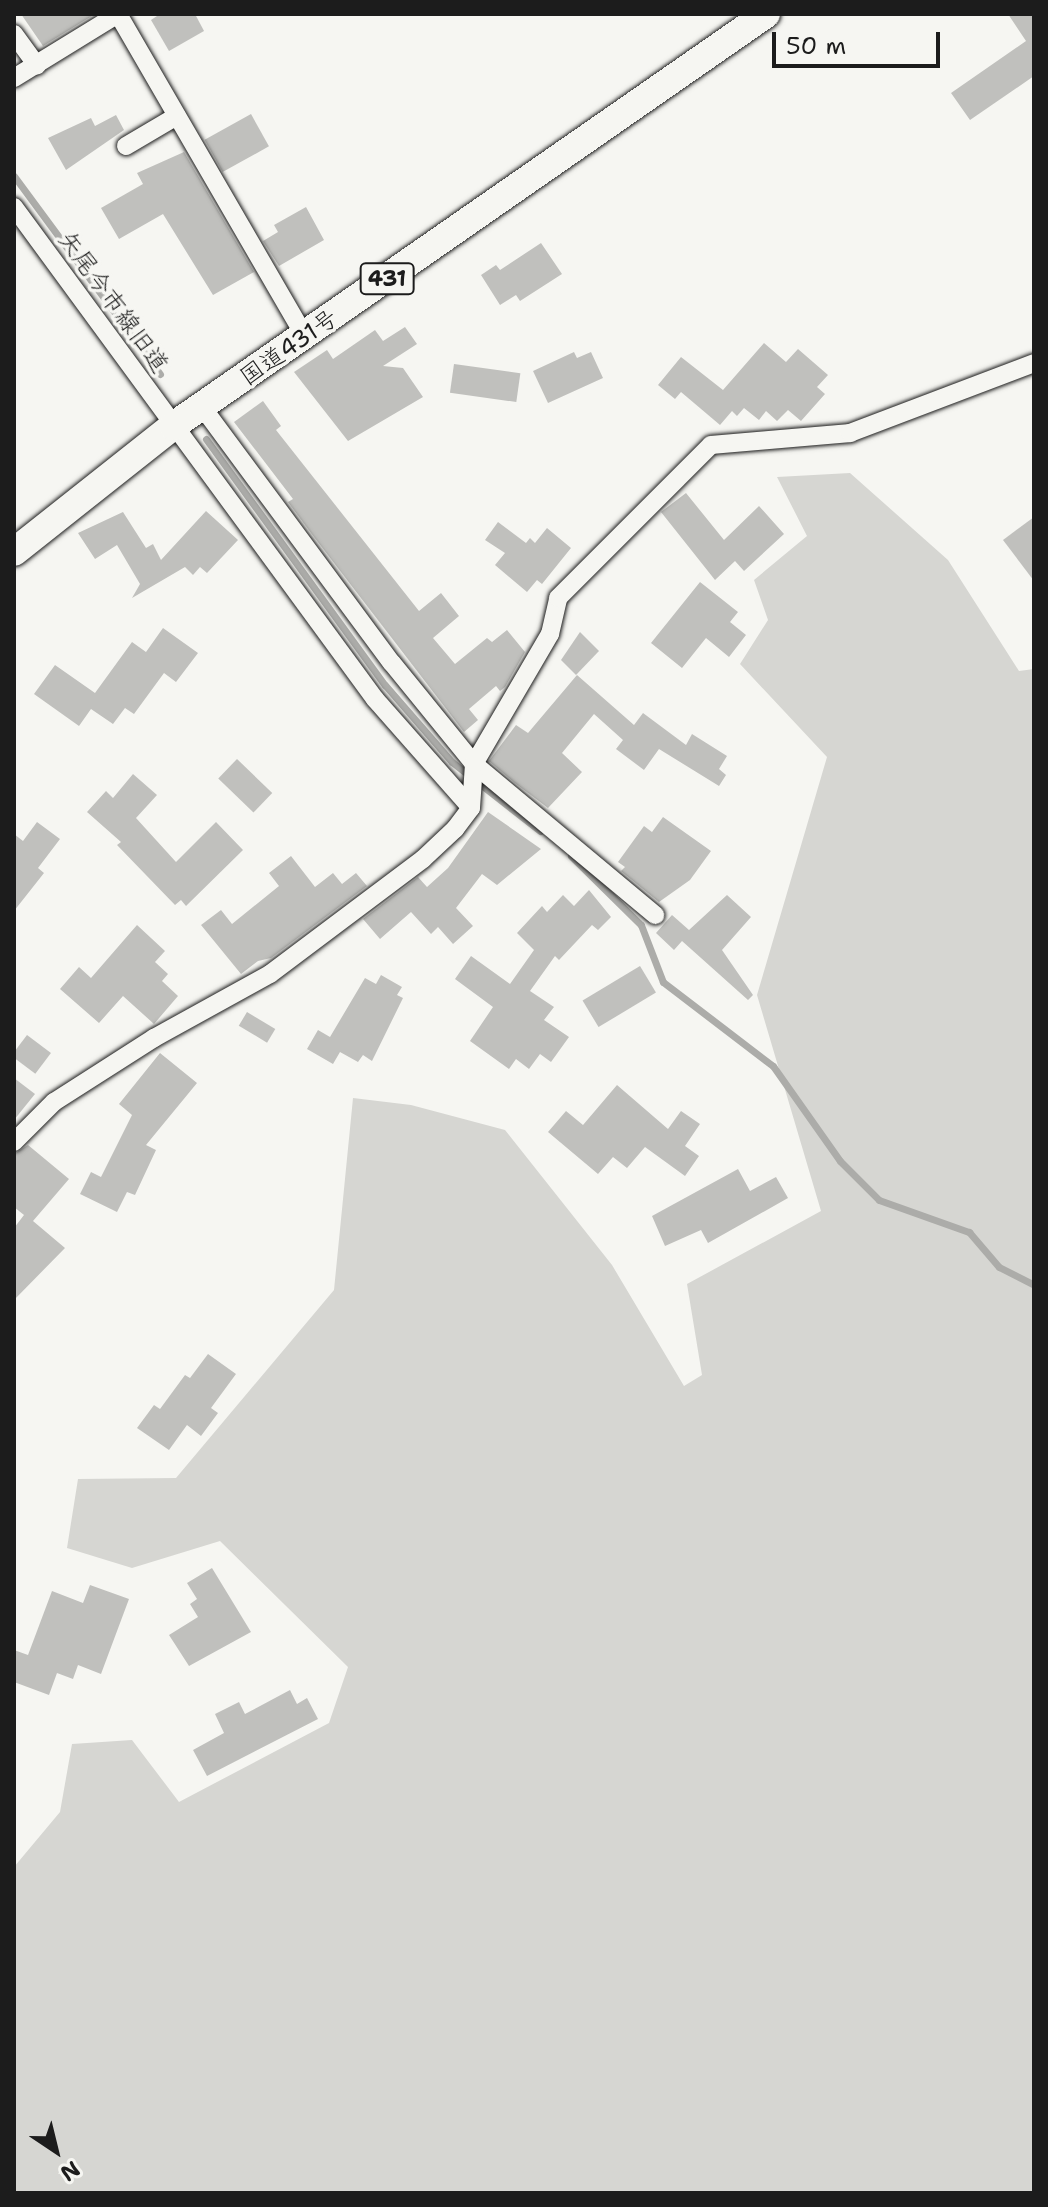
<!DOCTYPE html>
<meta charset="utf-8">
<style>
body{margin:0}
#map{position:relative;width:1048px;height:2207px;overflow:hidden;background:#f6f6f2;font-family:"Shantell Sans","Klee One",sans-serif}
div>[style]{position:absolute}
.green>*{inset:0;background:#d6d6d2}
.stream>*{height:7px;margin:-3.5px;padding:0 3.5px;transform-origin:3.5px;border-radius:3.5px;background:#acaca9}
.building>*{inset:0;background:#c0c0bd;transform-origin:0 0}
.roads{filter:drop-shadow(0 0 2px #1c1c1c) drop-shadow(0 0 2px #1c1c1c)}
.minor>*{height:18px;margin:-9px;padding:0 9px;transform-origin:9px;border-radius:9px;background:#f6f6f2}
.trunk>*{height:28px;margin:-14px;padding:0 14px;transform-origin:14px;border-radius:14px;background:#f6f6f2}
span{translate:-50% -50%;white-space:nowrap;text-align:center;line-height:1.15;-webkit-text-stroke:7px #f6f6f2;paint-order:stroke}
.shield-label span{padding:2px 6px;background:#f6f6f2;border:2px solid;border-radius:6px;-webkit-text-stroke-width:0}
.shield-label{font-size:22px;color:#1c1c1c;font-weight:700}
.street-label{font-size:24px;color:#1c1c1c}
.frame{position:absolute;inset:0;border:16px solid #1c1c1c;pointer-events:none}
.north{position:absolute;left:16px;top:2111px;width:80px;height:80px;-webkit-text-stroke:6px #f6f6f2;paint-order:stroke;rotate:145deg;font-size:22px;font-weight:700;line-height:32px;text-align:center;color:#1c1c1c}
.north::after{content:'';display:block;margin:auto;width:28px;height:36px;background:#1c1c1c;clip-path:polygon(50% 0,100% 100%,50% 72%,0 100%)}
.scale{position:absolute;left:772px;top:32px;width:168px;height:36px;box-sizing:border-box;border:4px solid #1c1c1c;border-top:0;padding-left:10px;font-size:24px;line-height:28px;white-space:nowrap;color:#1c1c1c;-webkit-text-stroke:6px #f6f6f2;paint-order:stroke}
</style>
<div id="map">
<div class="green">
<div style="clip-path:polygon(850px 473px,948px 560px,1019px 671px,1034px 669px,1034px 2193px,14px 2193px,14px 1867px,60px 1812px,72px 1744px,132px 1740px,179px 1802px,329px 1723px,348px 1667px,220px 1541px,132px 1568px,67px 1548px,78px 1479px,176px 1478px,334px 1290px,353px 1098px,411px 1105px,505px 1130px,612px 1265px,684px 1386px,702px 1375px,687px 1284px,821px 1211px,757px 995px,827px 757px,740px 664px,768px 620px,754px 580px,807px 536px,777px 477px)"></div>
</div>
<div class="stream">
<div style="left:14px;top:176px;width:246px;rotate:53.6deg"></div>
<div style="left:206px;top:439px;width:304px;rotate:54deg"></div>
<div style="left:385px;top:685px;width:102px;rotate:49deg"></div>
<div style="left:452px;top:762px;width:112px;rotate:38.1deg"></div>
<div style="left:571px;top:856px;width:98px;rotate:44.6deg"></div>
<div style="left:641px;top:925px;width:61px;rotate:68.9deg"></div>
<div style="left:663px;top:982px;width:138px;rotate:37.4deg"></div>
<div style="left:773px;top:1066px;width:116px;rotate:54.8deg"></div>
<div style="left:840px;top:1161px;width:55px;rotate:45deg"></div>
<div style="left:879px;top:1200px;width:96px;rotate:19.6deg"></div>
<div style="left:969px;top:1232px;width:46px;rotate:49.4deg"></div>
<div style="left:999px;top:1267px;width:39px;rotate:27deg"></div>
</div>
<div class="building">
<div style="clip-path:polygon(21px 14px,95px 14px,43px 46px)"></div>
<div style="clip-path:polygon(160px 14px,195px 14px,204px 31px,169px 51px,151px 20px)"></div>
<div style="clip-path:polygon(1008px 14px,1034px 14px,1034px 76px,970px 120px,951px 93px,1026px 41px)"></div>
<div style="left:251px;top:114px;width:37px;height:53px;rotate:61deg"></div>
<div style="clip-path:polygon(116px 115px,124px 130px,66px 170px,48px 138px,91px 118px,95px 126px)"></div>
<div style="clip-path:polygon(184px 152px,254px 272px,213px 295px,163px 214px,119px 239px,101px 208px,143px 184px,137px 173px)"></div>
<div style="clip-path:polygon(306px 207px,324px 240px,279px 266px,263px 241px,278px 232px,274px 225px)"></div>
<div style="clip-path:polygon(541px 243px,562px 274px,520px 301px,516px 295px,500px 305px,481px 275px,496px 265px,500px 270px)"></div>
<div style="clip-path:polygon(405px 327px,417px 344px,383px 366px,403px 368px,423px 397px,348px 441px,294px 372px,327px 350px,333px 359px,375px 330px,383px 341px)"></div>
<div style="clip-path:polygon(764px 343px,786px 362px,798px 349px,828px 375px,817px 387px,825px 394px,801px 421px,788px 410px,777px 421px,766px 411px,759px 420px,744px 408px,737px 416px,732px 411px,720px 425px,681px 392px,675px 399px,658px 385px,681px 357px,723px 390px)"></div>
<div style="clip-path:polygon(574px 352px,577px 358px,591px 352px,603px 378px,548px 403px,533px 371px)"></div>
<div style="left:454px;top:364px;width:67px;height:29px;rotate:8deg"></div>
<div style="clip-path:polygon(263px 401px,281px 426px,276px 430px,419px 611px,441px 593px,459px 616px,433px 638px,455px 664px,487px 638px,492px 642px,507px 630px,525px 652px,505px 687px,500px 691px,496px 686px,469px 709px,478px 720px,464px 732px,311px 533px,288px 502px,293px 499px,234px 422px)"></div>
<div style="clip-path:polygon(686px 493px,724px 540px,759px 506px,784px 534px,744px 571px,735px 561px,715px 580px,661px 512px)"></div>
<div style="clip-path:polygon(206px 511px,238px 540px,207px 573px,200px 567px,193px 575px,185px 567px,132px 598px,140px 584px,117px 545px,95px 559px,78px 533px,123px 512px,146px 548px,153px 544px,161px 560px)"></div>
<div style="clip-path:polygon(1034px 517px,1034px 581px,1003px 540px)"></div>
<div style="clip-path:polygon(498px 522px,526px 543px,530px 538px,535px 543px,547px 528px,571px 548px,542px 584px,537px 580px,527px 592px,495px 565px,505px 553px,485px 540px)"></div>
<div style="clip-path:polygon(700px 582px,738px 612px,730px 622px,746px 635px,729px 657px,706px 638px,682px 668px,651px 643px)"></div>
<div style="clip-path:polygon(163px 628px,198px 653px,176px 682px,164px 673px,134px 714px,125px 708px,113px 724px,91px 709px,79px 726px,34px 694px,55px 665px,95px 693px,132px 642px,146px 652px)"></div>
<div style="clip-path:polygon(580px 632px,599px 651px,576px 675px,561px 660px)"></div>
<div style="clip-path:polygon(577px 675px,634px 725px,643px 713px,686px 745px,692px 734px,727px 756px,719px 769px,726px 775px,719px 786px,659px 749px,644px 770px,616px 749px,623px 740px,594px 714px,562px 753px,582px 772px,548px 808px,515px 783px,489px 761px,516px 725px,528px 733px)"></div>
<div style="left:237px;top:759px;width:49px;height:27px;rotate:44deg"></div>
<div style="clip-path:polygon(133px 774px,157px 795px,136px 818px,176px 862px,216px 822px,243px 850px,186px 906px,181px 900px,175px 905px,117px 845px,121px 842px,87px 812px,106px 791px,113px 798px)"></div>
<div style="clip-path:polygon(488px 812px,541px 849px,497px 885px,482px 874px,456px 908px,473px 926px,453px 944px,438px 927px,431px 934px,411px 912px,380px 939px,363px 919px,418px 877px,427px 887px,448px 868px)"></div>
<div style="clip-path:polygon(663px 817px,711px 851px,690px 880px,659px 902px,621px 871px,625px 867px,618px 862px,644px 826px,652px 832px)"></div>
<div style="clip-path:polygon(37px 822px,60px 839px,38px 868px,44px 873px,14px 911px,14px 834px,23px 841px)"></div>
<div style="clip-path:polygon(291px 856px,315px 887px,333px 873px,342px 884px,356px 873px,367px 886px,271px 958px,258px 961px,241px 974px,201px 925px,221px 910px,232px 924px,279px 886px,269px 873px)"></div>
<div style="clip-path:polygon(589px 890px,611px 917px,598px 930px,592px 925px,559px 960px,555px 956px,530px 991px,554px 1007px,544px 1020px,569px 1037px,551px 1062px,540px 1054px,529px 1069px,516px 1059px,509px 1069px,470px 1041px,493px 1007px,455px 979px,471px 956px,510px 984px,534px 950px,517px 933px,542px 906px,547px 912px,563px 895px,574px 906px)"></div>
<div style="clip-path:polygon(727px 895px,751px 917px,722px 950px,753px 995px,748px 1000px,682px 941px,674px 950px,656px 933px,672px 915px,689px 930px)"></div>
<div style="clip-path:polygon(137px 925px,165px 951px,155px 962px,168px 974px,162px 981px,178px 996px,154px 1024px,123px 996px,99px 1023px,60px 989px,79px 967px,91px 978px)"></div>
<div style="left:640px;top:966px;width:31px;height:67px;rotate:59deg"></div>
<div style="clip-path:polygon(381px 975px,402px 987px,397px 995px,403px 998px,372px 1061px,363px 1055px,358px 1062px,340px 1052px,333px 1064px,307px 1049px,318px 1030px,330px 1037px,365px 978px,376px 984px)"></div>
<div style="left:247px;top:1012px;width:33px;height:16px;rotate:31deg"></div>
<div style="left:27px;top:1035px;width:30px;height:26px;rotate:37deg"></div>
<div style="clip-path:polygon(160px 1053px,197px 1083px,146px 1145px,156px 1150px,135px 1195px,127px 1192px,117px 1212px,80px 1194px,91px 1172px,101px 1177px,132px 1115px,119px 1104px)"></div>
<div style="clip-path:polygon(14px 1078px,35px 1094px,14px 1120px)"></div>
<div style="clip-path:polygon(617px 1085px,668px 1129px,681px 1111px,700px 1124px,685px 1146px,699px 1156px,685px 1176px,645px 1147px,627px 1168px,613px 1157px,598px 1174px,548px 1132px,566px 1111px,583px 1125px)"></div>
<div style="clip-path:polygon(28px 1145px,69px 1179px,33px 1221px,65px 1248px,14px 1300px,14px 1228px,24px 1215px,14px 1207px,14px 1154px)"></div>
<div style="clip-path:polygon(738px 1169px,750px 1191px,776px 1177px,788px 1198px,708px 1243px,701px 1230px,665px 1246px,652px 1216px)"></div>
<div style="clip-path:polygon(208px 1354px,236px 1374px,211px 1408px,218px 1413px,201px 1436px,187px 1425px,169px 1450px,137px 1428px,154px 1405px,160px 1409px,185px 1375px,190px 1378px)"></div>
<div style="clip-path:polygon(212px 1568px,251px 1632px,189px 1666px,169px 1635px,198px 1617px,190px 1604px,197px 1599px,187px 1583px)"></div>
<div style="clip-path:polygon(90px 1585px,129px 1599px,101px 1674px,78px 1665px,73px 1679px,57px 1673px,49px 1695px,14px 1682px,14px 1650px,28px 1655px,52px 1591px,83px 1603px)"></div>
<div style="clip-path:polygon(290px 1690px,297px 1704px,307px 1698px,318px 1719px,207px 1776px,193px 1750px,224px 1733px,215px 1714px,239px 1702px,245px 1714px)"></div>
</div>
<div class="roads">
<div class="minor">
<div style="left:118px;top:14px;width:373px;rotate:59.9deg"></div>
<div style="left:14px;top:34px;width:39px;rotate:54deg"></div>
<div style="left:14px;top:78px;width:122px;rotate:-31.6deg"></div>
<div style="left:126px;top:146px;width:59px;rotate:-30.5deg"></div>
<div style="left:14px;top:207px;width:610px;rotate:53.73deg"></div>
<div style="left:375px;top:699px;width:145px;rotate:48.6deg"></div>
<div style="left:203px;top:408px;width:317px;rotate:53.5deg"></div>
<div style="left:392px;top:663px;width:130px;rotate:50.9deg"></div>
<div style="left:474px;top:764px;width:236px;rotate:39.8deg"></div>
<div style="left:14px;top:1142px;width:57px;rotate:-45deg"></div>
<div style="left:54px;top:1102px;width:119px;rotate:-32.6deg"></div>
<div style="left:154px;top:1038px;width:132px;rotate:-28.9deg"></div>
<div style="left:270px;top:974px;width:191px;rotate:-36.9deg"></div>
<div style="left:423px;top:859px;width:44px;rotate:-43.2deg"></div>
<div style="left:455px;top:829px;width:26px;rotate:-53deg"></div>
<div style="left:471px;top:808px;width:44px;rotate:-86.1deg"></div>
<div style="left:474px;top:764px;width:151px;rotate:-59.7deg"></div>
<div style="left:550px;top:634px;width:37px;rotate:-77deg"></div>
<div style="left:558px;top:598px;width:216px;rotate:-45deg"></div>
<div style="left:711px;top:445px;width:140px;rotate:-4.9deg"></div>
<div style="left:850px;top:433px;width:197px;rotate:-20.8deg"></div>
</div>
<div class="trunk">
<div style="left:14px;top:552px;width:203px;rotate:-38.4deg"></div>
<div style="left:173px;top:426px;width:722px;rotate:-34.79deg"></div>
</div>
</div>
<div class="shield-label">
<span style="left:387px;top:279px">431</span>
</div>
<div class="street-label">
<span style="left:113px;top:302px;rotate:54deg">矢尾今市線旧道</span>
<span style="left:289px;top:348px;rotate:-35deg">国道431号</span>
</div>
<div class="frame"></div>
<div class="north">N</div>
<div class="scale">50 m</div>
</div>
